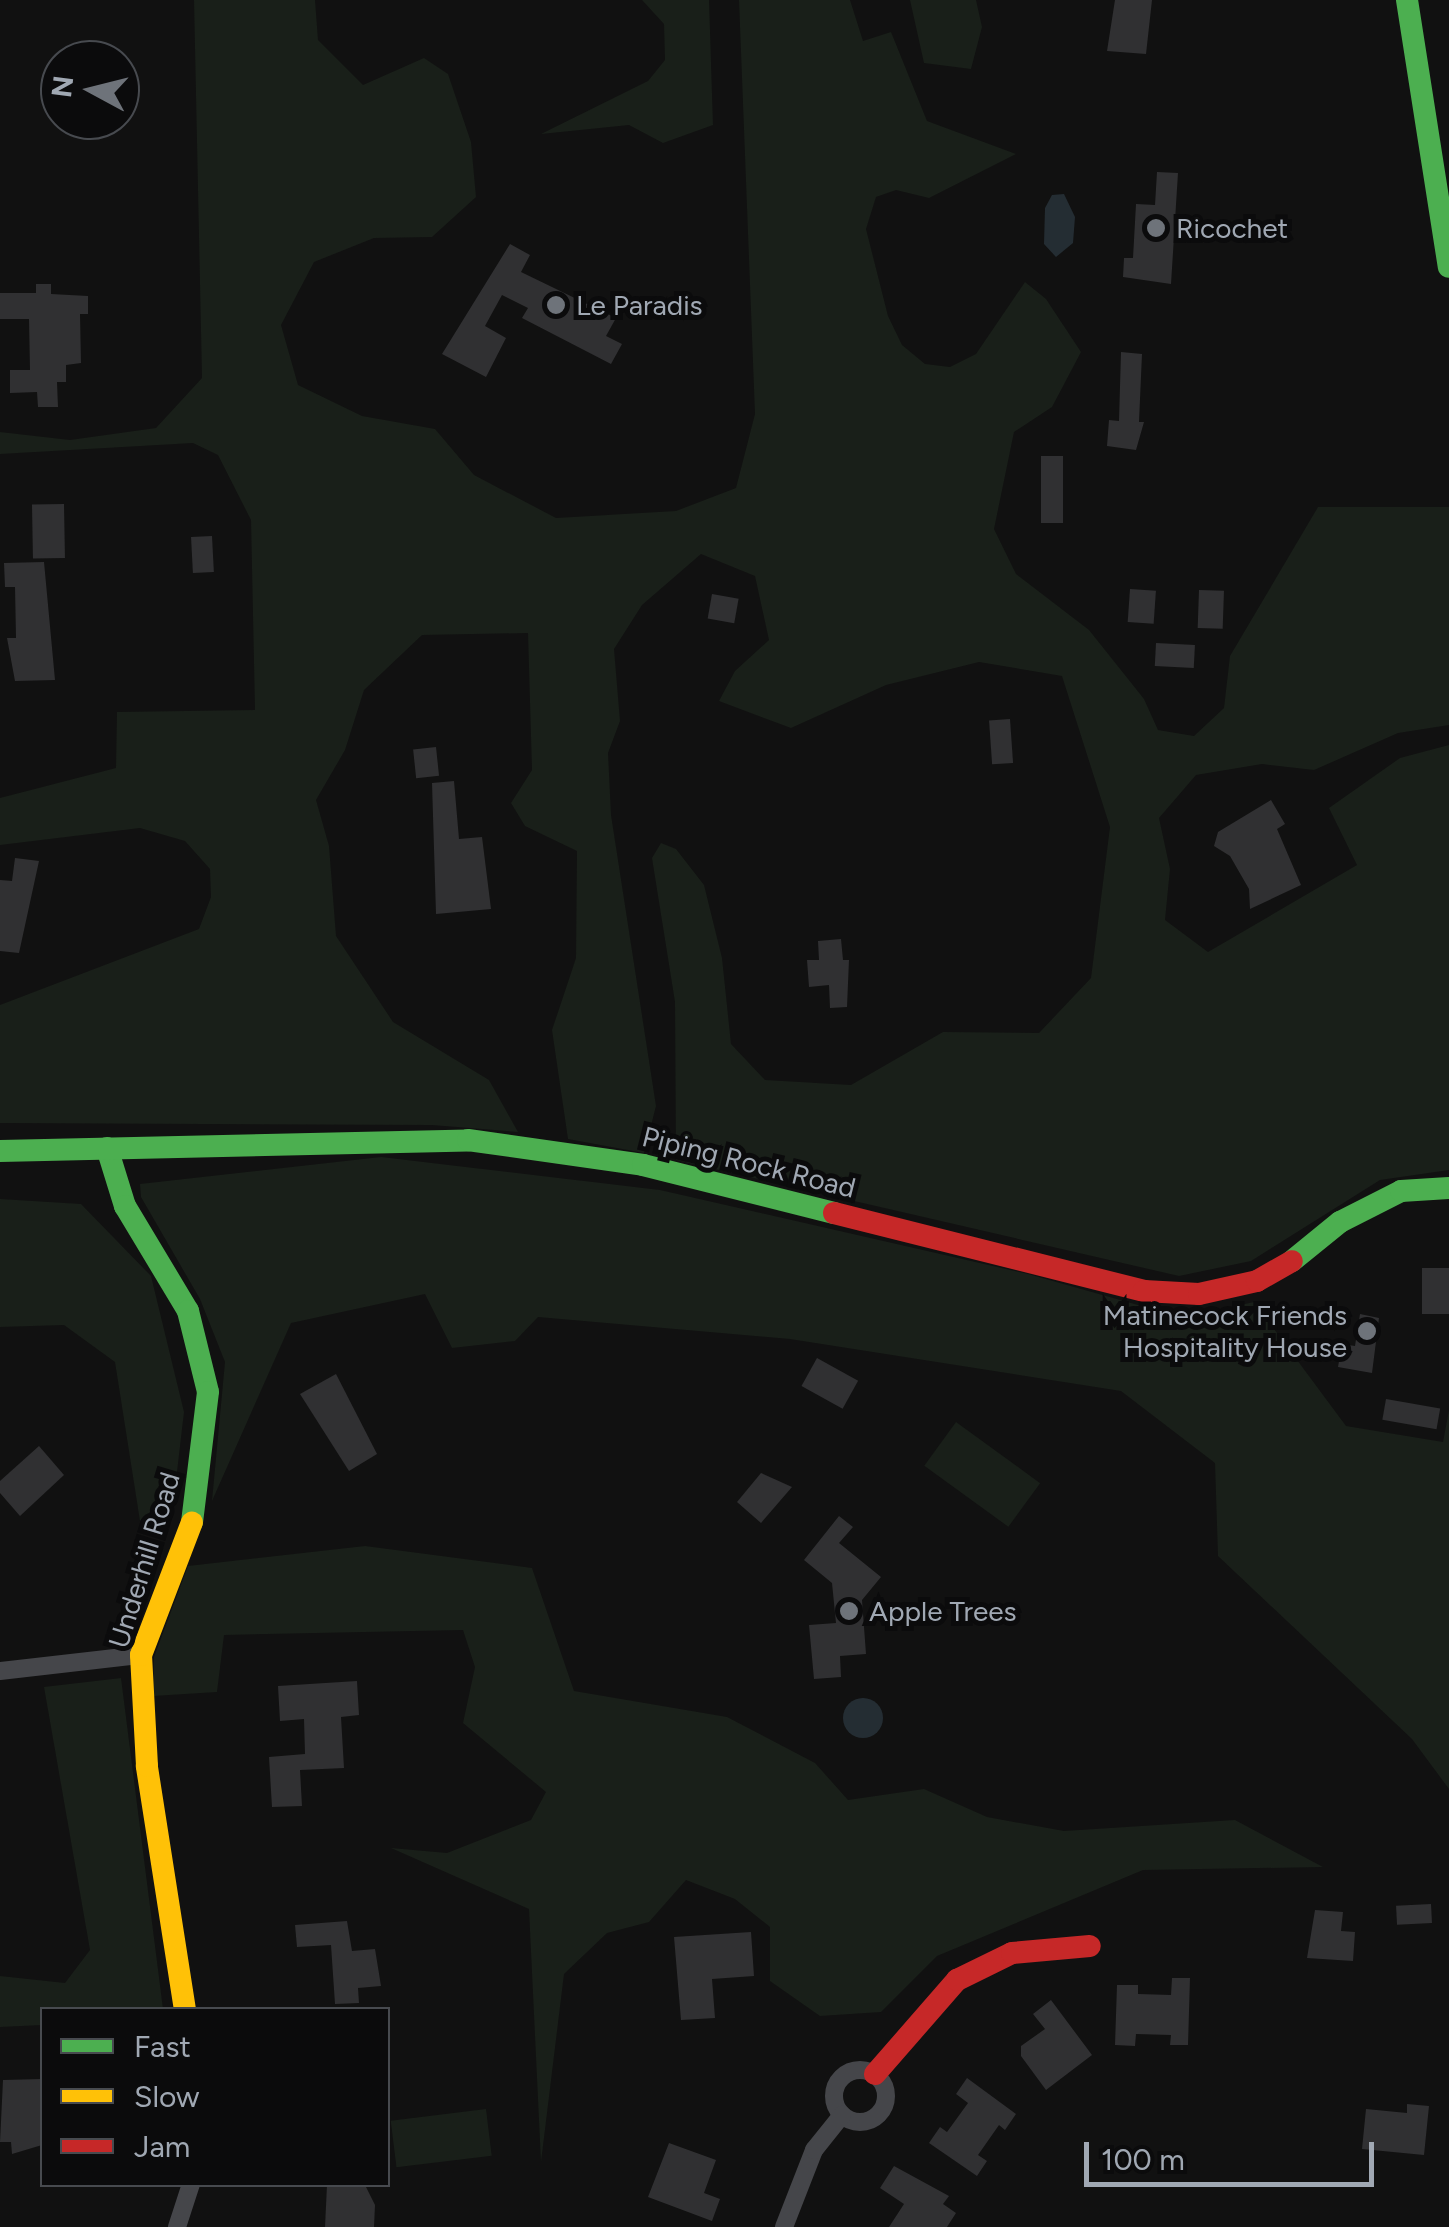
<!DOCTYPE html>
<style>
body{margin:0}
#map{position:relative;width:1449px;height:2227px;overflow:hidden;background:#111;font-family:Figtree,sans-serif}
div>[style]{position:absolute}
.green>*{inset:0;background:#191f19;transform-origin:0 0}
.water>*{inset:0;background:#242d33}
.round{border-radius:50%}
.building>*{inset:0;background:#303032;transform-origin:0 0}
.street>*{height:18px;margin:-9px;padding:0 9px;transform-origin:9px;border-radius:9px;background:#45464a}
.street>.ring{margin:-9px;padding:0;box-sizing:content-box;background:none;border:18px solid #45464a;border-radius:50%}
.fast>*{height:22px;margin:-11px;padding:0 11px;transform-origin:11px;border-radius:11px;background:#4caf50}
.slow>*{height:22px;margin:-11px;padding:0 11px;transform-origin:11px;border-radius:11px;background:#ffc107}
.jam>*{height:22px;margin:-11px;padding:0 11px;transform-origin:11px;border-radius:11px;background:#c62828}
.dots>*{width:28px;height:28px;translate:-50% -50%;box-sizing:border-box;border:5px solid #0b0b0c;border-radius:50%}
span{translate:-50% -50%;white-space:nowrap;text-align:center;line-height:1.15;-webkit-text-stroke:10px #0b0b0c;paint-order:stroke}
.poi-label{font-size:28px;color:#a0a8b3}
.left{translate:0 -50%;text-align:left}
.right{translate:-100% -50%;text-align:right}
.street-label{font-size:28px;color:#a0a8b3}
.legend{position:absolute;left:40px;top:2007px;width:350px;height:180px;box-sizing:border-box;background:#0b0b0c;border:2px solid #474a4f;margin:0;padding:12px 18px;list-style:none;font-size:30px;color:#a0a8b3}
.legend li{display:flex;align-items:center;gap:20px;height:50px}
.legend b{width:50px;border:2px solid #474a4f}
.north{position:absolute;left:40px;top:40px;width:100px;height:100px;box-sizing:border-box;background:#0b0b0c;border:2px solid #474a4f;border-radius:50%;rotate:277deg;font-size:28px;font-weight:700;line-height:40px;text-align:center;color:#a0a8b3}
.north::after{content:'';display:block;margin:auto;width:35px;height:45px;background:#6e737a;clip-path:polygon(50% 0,100% 100%,50% 72%,0 100%)}
.scale{position:absolute;left:1084px;top:2142px;width:290px;height:45px;box-sizing:border-box;border:5px solid #a0a8b3;border-top:0;padding-left:12px;font-size:30px;line-height:35px;white-space:nowrap;color:#a0a8b3;-webkit-text-stroke:8px #0b0b0c;paint-order:stroke}
</style>
<div id="map">
<div class="green">
<div style="clip-path:polygon(194px 0,315px 0,318px 40px,363px 85px,424px 58px,448px 74px,471px 142px,476px 197px,432px 237px,374px 238px,314px 262px,281px 325px,298px 385px,362px 416px,435px 429px,474px 475px,556px 518px,676px 511px,736px 488px,755px 414px,739px 0,850px 0,863px 41px,891px 32px,927px 121px,1016px 154px,929px 198px,896px 190px,876px 197px,866px 229px,888px 316px,902px 345px,925px 364px,950px 367px,976px 354px,1025px 282px,1046px 299px,1081px 352px,1052px 407px,1014px 432px,994px 529px,1016px 574px,1089px 630px,1144px 699px,1158px 730px,1194px 736px,1224px 708px,1230px 656px,1318px 507px,1449px 507px,1449px 725px,1398px 733px,1314px 770px,1262px 764px,1196px 775px,1159px 818px,1170px 869px,1165px 920px,1208px 952px,1357px 865px,1329px 808px,1400px 758px,1449px 745px,1449px 1170px,1380px 1180px,1251px 1261px,1179px 1276px,676px 1160px,675px 1002px,652px 858px,661px 843px,676px 849px,704px 885px,722px 958px,731px 1044px,765px 1080px,851px 1085px,943px 1032px,1039px 1033px,1091px 978px,1110px 827px,1062px 676px,979px 662px,886px 685px,791px 728px,719px 701px,735px 671px,769px 640px,755px 576px,701px 554px,642px 605px,614px 649px,620px 721px,608px 753px,611px 815px,656px 1106px,644px 1153px,568px 1139px,552px 1030px,576px 958px,577px 851px,525px 826px,511px 803px,532px 770px,528px 633px,422px 635px,364px 690px,345px 750px,316px 800px,329px 846px,336px 936px,393px 1022px,489px 1080px,518px 1132px,432px 1125px,0 1123px,0 1005px,199px 929px,211px 897px,210px 869px,185px 841px,140px 828px,0 845px,0 798px,116px 768px,117px 712px,255px 710px,251px 520px,218px 455px,193px 443px,0 454px,0 432px,70px 440px,156px 428px,202px 378px)"></div>
<div style="clip-path:polygon(642px 0,709px 0,713px 125px,663px 143px,629px 125px,541px 134px,648px 81px,665px 60px,664px 24px)"></div>
<div style="clip-path:polygon(910px 0,976px 0,982px 27px,971px 69px,924px 63px)"></div>
<div style="clip-path:polygon(381px 1157px,660px 1190px,1028px 1274px,1145px 1307px,1200px 1314px,1254px 1302px,1346px 1426px,1443px 1442px,1449px 1410px,1449px 1789px,1412px 1739px,1218px 1556px,1215px 1463px,1121px 1391px,790px 1339px,538px 1317px,515px 1341px,452px 1348px,425px 1294px,291px 1323px,212px 1501px,225px 1362px,200px 1299px,141px 1197px,140px 1184px)"></div>
<div style="clip-path:polygon(0 1199px,81px 1204px,151px 1276px,184px 1412px,175px 1489px,140px 1521px,115px 1362px,64px 1325px,0 1327px)"></div>
<div style="left:956px;top:1422px;width:104px;height:54px;rotate:36deg"></div>
<div style="clip-path:polygon(365px 1546px,532px 1568px,574px 1691px,727px 1717px,815px 1763px,848px 1800px,924px 1789px,987px 1817px,1064px 1831px,1235px 1820px,1323px 1867px,1143px 1870px,937px 1956px,881px 2012px,820px 2016px,770px 1981px,770px 1927px,735px 1899px,686px 1880px,649px 1922px,607px 1933px,564px 1974px,541px 2162px,529px 1909px,391px 1848px,447px 1853px,531px 1820px,546px 1792px,463px 1723px,475px 1667px,463px 1630px,224px 1635px,217px 1692px,153px 1696px,154px 1657px,188px 1566px)"></div>
<div style="clip-path:polygon(121px 1678px,163px 2009px,42px 2010px,42px 2025px,0 2027px,0 1976px,65px 1983px,90px 1950px,44px 1687px)"></div>
<div style="left:486px;top:2109px;width:47px;height:96px;rotate:83deg"></div>
</div>
<div class="water">
<div style="clip-path:polygon(1064px 194px,1075px 217px,1073px 243px,1056px 257px,1044px 244px,1045px 208px,1052px 195px)"></div>
<div class="round" style="left:843px;top:1698px;width:40px;height:40px"></div>
</div>
<div class="building">
<div style="clip-path:polygon(1115px 0,1152px 0,1146px 54px,1107px 51px)"></div>
<div style="clip-path:polygon(1157px 172px,1178px 173px,1171px 284px,1123px 277px,1124px 258px,1133px 258px,1136px 204px,1155px 205px)"></div>
<div style="clip-path:polygon(510px 244px,530px 255px,521px 272px,616px 318px,606px 336px,622px 344px,611px 364px,522px 318px,528px 308px,502px 295px,485px 326px,506px 338px,486px 377px,442px 354px)"></div>
<div style="clip-path:polygon(36px 284px,51px 284px,51px 294px,88px 296px,88px 314px,80px 314px,81px 363px,66px 365px,66px 382px,57px 382px,58px 407px,38px 407px,37px 392px,10px 393px,10px 370px,30px 370px,29px 319px,0 319px,0 293px,36px 293px)"></div>
<div style="clip-path:polygon(1121px 352px,1142px 354px,1139px 422px,1144px 422px,1136px 450px,1107px 446px,1109px 420px,1119px 421px)"></div>
<div style="left:1041px;top:456px;width:22px;height:67px"></div>
<div style="left:64px;top:504px;width:54px;height:32px;rotate:89deg"></div>
<div style="left:212px;top:536px;width:36px;height:21px;rotate:87deg"></div>
<div style="clip-path:polygon(44px 562px,55px 680px,15px 681px,7px 638px,16px 638px,15px 587px,5px 587px,4px 563px)"></div>
<div style="left:1130px;top:589px;width:26px;height:33px;rotate:4deg"></div>
<div style="left:1199px;top:590px;width:25px;height:38px;rotate:2deg"></div>
<div style="left:712px;top:594px;width:27px;height:25px;rotate:10deg"></div>
<div style="left:1156px;top:643px;width:39px;height:23px;rotate:3deg"></div>
<div style="left:1010px;top:719px;width:44px;height:21px;rotate:86deg"></div>
<div style="left:436px;top:747px;width:29px;height:23px;rotate:84deg"></div>
<div style="clip-path:polygon(454px 781px,459px 839px,482px 837px,491px 909px,436px 914px,432px 783px)"></div>
<div style="clip-path:polygon(1271px 800px,1285px 824px,1277px 829px,1301px 885px,1250px 909px,1249px 889px,1230px 856px,1214px 846px,1218px 832px)"></div>
<div style="clip-path:polygon(15px 858px,39px 861px,19px 953px,0 951px,0 880px,12px 881px)"></div>
<div style="clip-path:polygon(841px 939px,843px 960px,849px 960px,847px 1007px,830px 1008px,829px 985px,809px 987px,807px 960px,819px 960px,818px 941px)"></div>
<div style="left:1422px;top:1268px;width:27px;height:46px"></div>
<div style="clip-path:polygon(1360px 1314px,1379px 1318px,1372px 1373px,1338px 1367px,1342px 1344px,1355px 1346px)"></div>
<div style="left:817px;top:1358px;width:47px;height:32px;rotate:29deg"></div>
<div style="clip-path:polygon(336px 1374px,377px 1454px,349px 1471px,300px 1394px)"></div>
<div style="left:1386px;top:1399px;width:55px;height:21px;rotate:10deg"></div>
<div style="clip-path:polygon(39px 1446px,64px 1475px,20px 1516px,0 1493px,0 1481px)"></div>
<div style="clip-path:polygon(761px 1473px,792px 1487px,761px 1523px,737px 1502px)"></div>
<div style="clip-path:polygon(839px 1516px,853px 1527px,839px 1543px,881px 1577px,862px 1600px,866px 1654px,840px 1656px,841px 1677px,814px 1679px,809px 1625px,836px 1623px,832px 1583px,804px 1560px)"></div>
<div style="clip-path:polygon(357px 1681px,359px 1715px,341px 1717px,344px 1768px,300px 1770px,302px 1806px,272px 1807px,269px 1757px,305px 1754px,304px 1719px,280px 1721px,278px 1686px)"></div>
<div style="left:1431px;top:1904px;width:19px;height:35px;rotate:87deg"></div>
<div style="clip-path:polygon(1315px 1910px,1343px 1912px,1341px 1931px,1355px 1932px,1353px 1961px,1307px 1958px)"></div>
<div style="clip-path:polygon(347px 1921px,352px 1951px,375px 1949px,381px 1986px,358px 1988px,359px 2003px,335px 2004px,331px 1945px,297px 1947px,295px 1925px)"></div>
<div style="clip-path:polygon(751px 1932px,754px 1976px,712px 1979px,715px 2018px,681px 2020px,674px 1937px)"></div>
<div style="clip-path:polygon(1172px 1978px,1190px 1978px,1188px 2045px,1170px 2045px,1171px 2035px,1136px 2034px,1135px 2046px,1115px 2045px,1117px 1985px,1138px 1985px,1138px 1994px,1171px 1995px)"></div>
<div style="clip-path:polygon(1051px 2000px,1092px 2055px,1046px 2090px,1021px 2056px,1021px 2046px,1045px 2029px,1033px 2014px)"></div>
<div style="clip-path:polygon(967px 2078px,1016px 2114px,1005px 2130px,999px 2125px,978px 2155px,987px 2161px,977px 2176px,929px 2143px,940px 2127px,947px 2132px,968px 2103px,956px 2094px)"></div>
<div style="clip-path:polygon(42px 2079px,42px 2145px,12px 2154px,11px 2142px,0 2142px,3px 2080px)"></div>
<div style="clip-path:polygon(1407px 2104px,1429px 2106px,1424px 2155px,1362px 2149px,1366px 2109px,1407px 2113px)"></div>
<div style="clip-path:polygon(669px 2143px,716px 2160px,704px 2193px,720px 2199px,712px 2221px,648px 2197px)"></div>
<div style="clip-path:polygon(894px 2166px,949px 2196px,943px 2204px,956px 2213px,947px 2227px,889px 2227px,904px 2204px,880px 2188px)"></div>
<div style="clip-path:polygon(327px 2185px,365px 2185px,375px 2205px,374px 2227px,325px 2227px)"></div>
</div>
<div class="street">
<div style="left:0;top:1671px;width:142px;rotate:-6.5deg"></div>
<div class="ring" style="left:834px;top:2070px;width:34px;height:34px"></div>
<div style="left:177px;top:2227px;width:45px;rotate:-72deg"></div>
<div style="left:784px;top:2227px;width:83px;rotate:-68.7deg"></div>
<div style="left:814px;top:2150px;width:45px;rotate:-51.3deg"></div>
</div>
<div class="fast">
<div style="left:1407px;top:0;width:270px;rotate:81.1deg"></div>
<div style="left:107px;top:1148px;width:61px;rotate:72.8deg"></div>
<div style="left:125px;top:1206px;width:122px;rotate:59deg"></div>
<div style="left:188px;top:1311px;width:83px;rotate:76.1deg"></div>
<div style="left:208px;top:1392px;width:131px;rotate:97deg"></div>
<div style="left:0;top:1151px;width:468px;rotate:-1.3deg"></div>
<div style="left:468px;top:1140px;width:177px;rotate:8.1deg"></div>
<div style="left:643px;top:1165px;width:197px;rotate:14.1deg"></div>
<div style="left:1292px;top:1261px;width:62px;rotate:-39.1deg"></div>
<div style="left:1340px;top:1222px;width:68px;rotate:-26.9deg"></div>
<div style="left:1401px;top:1191px;width:48px;rotate:-3.6deg"></div>
</div>
<div class="slow">
<div style="left:185px;top:2010px;width:247px;rotate:-98.9deg"></div>
<div style="left:147px;top:1766px;width:111px;rotate:-93.1deg"></div>
<div style="left:141px;top:1655px;width:142px;rotate:-69deg"></div>
</div>
<div class="jam">
<div style="left:834px;top:1213px;width:320px;rotate:14.1deg"></div>
<div style="left:1144px;top:1291px;width:55px;rotate:3.1deg"></div>
<div style="left:1199px;top:1294px;width:59px;rotate:-12.6deg"></div>
<div style="left:1257px;top:1281px;width:40px;rotate:-29.7deg"></div>
<div style="left:875px;top:2074px;width:125px;rotate:-48.9deg"></div>
<div style="left:957px;top:1980px;width:61px;rotate:-26.1deg"></div>
<div style="left:1012px;top:1953px;width:78px;rotate:-5.1deg"></div>
</div>
<div class="dots">
<div style="left:1156px;top:228px;background:#6e737a"></div>
<div style="left:556px;top:305px;background:#6e737a"></div>
<div style="left:1367px;top:1331px;background:#6e737a"></div>
<div style="left:849px;top:1611px;background:#6e737a"></div>
</div>
<div class="poi-label">
<span class="left" style="left:1176px;top:228px">Ricochet</span>
<span class="left" style="left:576px;top:305px">Le Paradis</span>
<span class="right" style="left:1347px;top:1331px">Matinecock Friends<br>Hospitality House</span>
<span class="left" style="left:869px;top:1611px">Apple Trees</span>
</div>
<div class="street-label">
<span style="left:749px;top:1162px;rotate:14deg">Piping Rock Road</span>
<span style="left:144px;top:1560px;rotate:-73deg">Underhill Road</span>
</div>
<ul class="legend">
<li><b style="height:12px;background:#4caf50"></b>Fast</li>
<li><b style="height:12px;background:#ffc107"></b>Slow</li>
<li><b style="height:12px;background:#c62828"></b>Jam</li>
</ul>
<div class="north">N</div>
<div class="scale">100 m</div>
</div>
